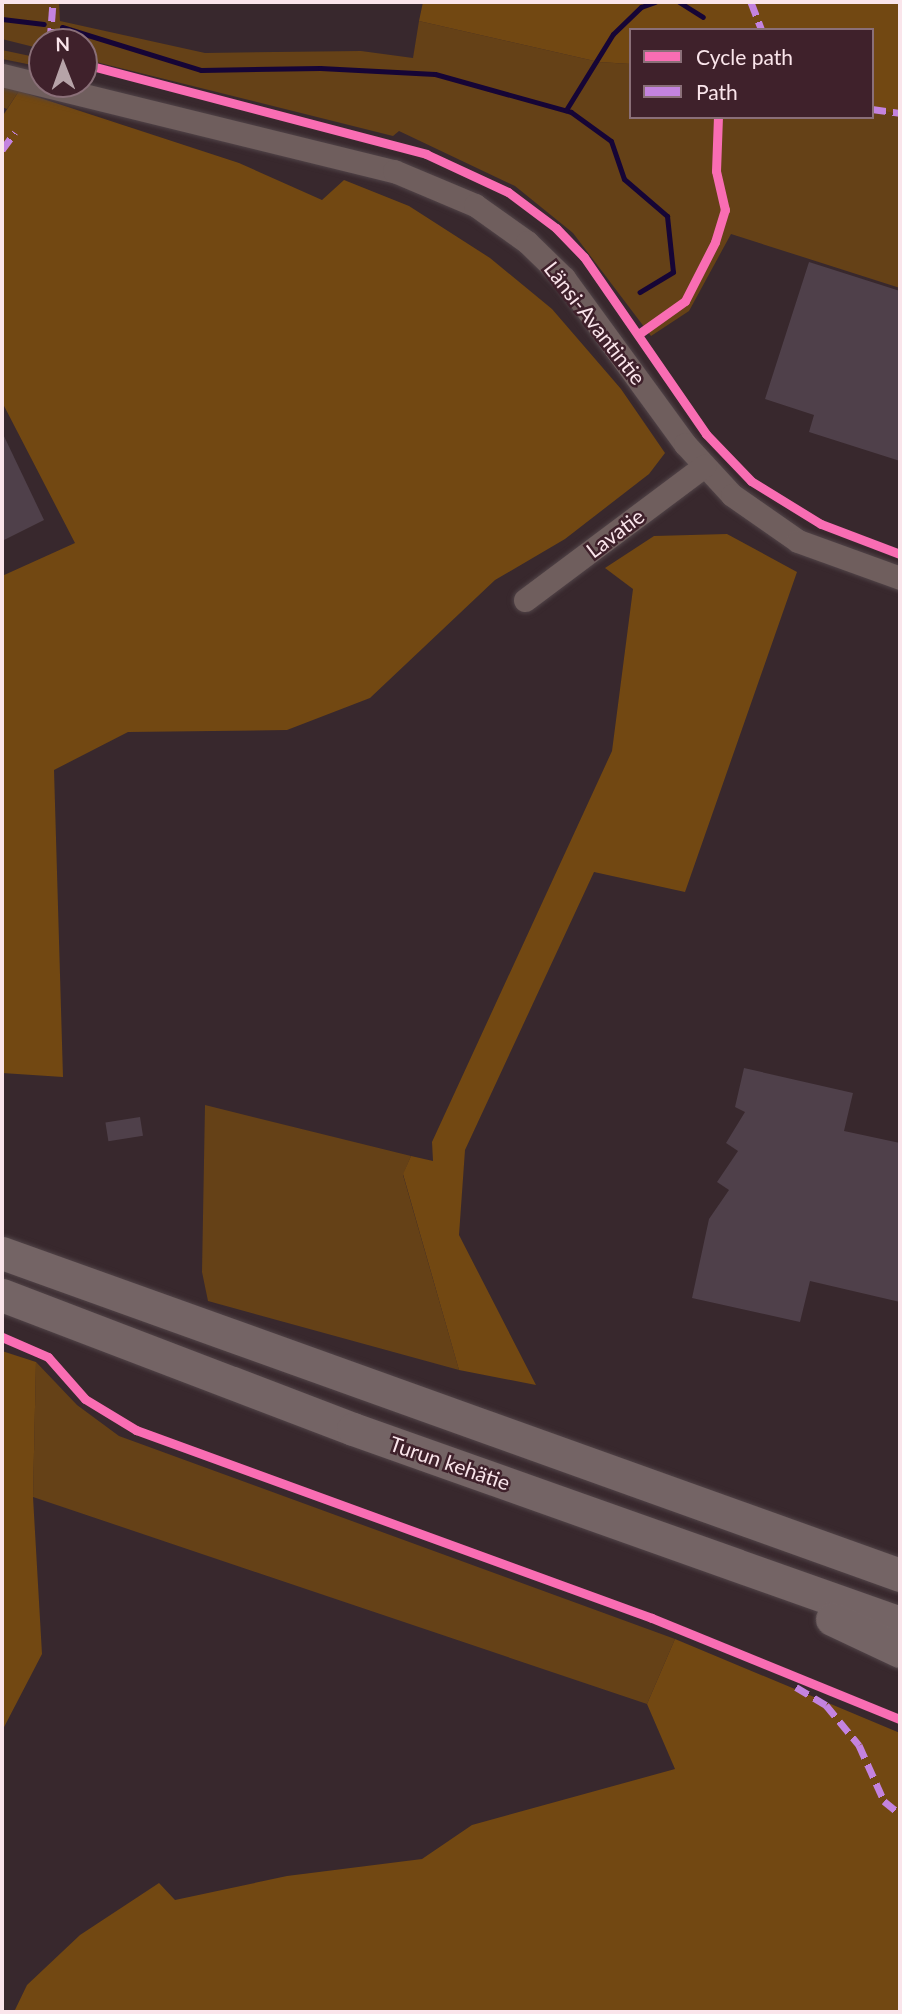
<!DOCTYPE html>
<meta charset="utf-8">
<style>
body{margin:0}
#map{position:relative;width:902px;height:2014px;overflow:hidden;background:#38282d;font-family:Lato,sans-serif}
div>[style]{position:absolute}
.green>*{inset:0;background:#654117}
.forest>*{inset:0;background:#724812}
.stream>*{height:5px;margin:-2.5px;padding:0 2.5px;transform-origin:2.5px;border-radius:2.5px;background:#160536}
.building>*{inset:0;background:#4f404a;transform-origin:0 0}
.roads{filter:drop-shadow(0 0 2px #514448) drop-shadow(0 0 2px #514448)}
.minor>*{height:23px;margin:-11.5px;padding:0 11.5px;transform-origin:11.5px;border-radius:11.5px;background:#6f5e5d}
.highway>*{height:33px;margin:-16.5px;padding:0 16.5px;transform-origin:16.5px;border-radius:16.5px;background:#746465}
.quiet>*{height:7px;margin-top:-3.5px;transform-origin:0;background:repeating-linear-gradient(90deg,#c483df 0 14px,transparent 0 21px)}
.cycleway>*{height:9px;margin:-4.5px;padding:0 4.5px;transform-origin:4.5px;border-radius:4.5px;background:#f96db3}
span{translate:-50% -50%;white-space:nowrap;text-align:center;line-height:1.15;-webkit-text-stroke:5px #3f212b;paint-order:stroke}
.street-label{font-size:21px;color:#fae5eb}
.frame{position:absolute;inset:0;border:4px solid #fae5eb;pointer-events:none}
.legend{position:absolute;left:629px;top:28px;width:245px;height:91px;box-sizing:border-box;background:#3f212b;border:2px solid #8a6f78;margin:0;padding:9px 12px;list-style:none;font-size:21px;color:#fae5eb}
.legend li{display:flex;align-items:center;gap:14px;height:35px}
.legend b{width:35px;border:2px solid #8a6f78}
.north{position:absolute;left:28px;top:28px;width:70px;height:70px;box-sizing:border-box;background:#3f212b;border:2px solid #8a6f78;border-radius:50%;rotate:359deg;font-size:19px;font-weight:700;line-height:28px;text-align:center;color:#fae5eb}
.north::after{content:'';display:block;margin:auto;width:24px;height:32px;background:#b6a3a8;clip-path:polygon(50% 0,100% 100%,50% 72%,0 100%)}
</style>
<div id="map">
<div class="green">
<div style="clip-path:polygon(2px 2px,59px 2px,60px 21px,205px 53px,361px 51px,413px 58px,419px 21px,599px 62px,631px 64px,631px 117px,872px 117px,872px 108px,900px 115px,900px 288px,731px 234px,689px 311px,651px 336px,573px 233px,515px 186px,399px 131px,393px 136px,84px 59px,84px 42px,42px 42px,42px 49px,2px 39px)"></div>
<div style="clip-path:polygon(2px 50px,35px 57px,39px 61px,32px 65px,2px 59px)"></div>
<div style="clip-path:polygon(2px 86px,19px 91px,7px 109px,2px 107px)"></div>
<div style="clip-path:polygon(205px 1105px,411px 1156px,403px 1175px,459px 1370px,208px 1301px,202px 1272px)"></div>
<div style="clip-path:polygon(36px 1362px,77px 1405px,119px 1436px,675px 1639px,647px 1704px,33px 1497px)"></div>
</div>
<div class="forest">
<div style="clip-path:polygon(423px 2px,900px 2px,900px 115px,872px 108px,872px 30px,631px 30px,631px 64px,599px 62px,419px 21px)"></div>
<div style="clip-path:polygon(19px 91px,239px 163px,322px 200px,344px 180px,409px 206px,490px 258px,552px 309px,621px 389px,665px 453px,649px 474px,565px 539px,495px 580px,370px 698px,287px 730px,128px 732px,54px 770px,63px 1077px,2px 1073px,2px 576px,75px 543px,2px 402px,2px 117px)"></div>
<div style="clip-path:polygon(727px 534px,797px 572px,685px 892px,594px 872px,465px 1150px,459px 1235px,536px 1385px,459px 1370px,403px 1174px,411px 1156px,433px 1161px,432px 1142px,612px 751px,633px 589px,605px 568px,654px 536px)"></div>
<div style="clip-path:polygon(2px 1351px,36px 1362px,33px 1497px,42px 1654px,2px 1731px)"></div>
<div style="clip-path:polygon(675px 1639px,900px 1733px,900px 2012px,14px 2012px,27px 1985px,80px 1935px,159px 1883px,175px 1900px,287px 1876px,422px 1859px,472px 1825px,675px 1769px,647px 1704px)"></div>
</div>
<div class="stream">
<div style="left:679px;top:2px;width:28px;rotate:32deg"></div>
<div style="left:2px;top:19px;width:42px;rotate:6.8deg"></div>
<div style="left:62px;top:27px;width:145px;rotate:17.2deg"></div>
<div style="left:201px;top:70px;width:119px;rotate:-1deg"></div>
<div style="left:320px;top:68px;width:115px;rotate:3deg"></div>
<div style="left:435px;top:74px;width:141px;rotate:15.6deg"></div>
<div style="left:571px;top:112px;width:49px;rotate:35.9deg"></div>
<div style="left:611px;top:141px;width:40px;rotate:71.1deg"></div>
<div style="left:624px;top:179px;width:57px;rotate:40.7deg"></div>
<div style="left:667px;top:216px;width:56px;rotate:83.9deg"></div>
<div style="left:673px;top:272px;width:39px;rotate:149deg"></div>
<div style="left:566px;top:110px;width:89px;rotate:-58.3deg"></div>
<div style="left:613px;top:34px;width:39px;rotate:-44deg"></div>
<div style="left:641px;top:7px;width:15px;rotate:-20deg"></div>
</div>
<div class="building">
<div style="clip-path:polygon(809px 262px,900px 291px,900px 461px,809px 432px,814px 415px,765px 399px)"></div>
<div style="clip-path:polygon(2px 432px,44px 520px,2px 541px)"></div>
<div style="clip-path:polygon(744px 1068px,853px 1093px,844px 1131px,900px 1143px,900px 1302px,810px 1281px,800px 1322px,692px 1298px,709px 1219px,729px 1190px,717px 1182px,738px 1151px,726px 1143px,745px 1112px,735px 1107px)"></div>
<div style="left:140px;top:1117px;width:19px;height:35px;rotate:81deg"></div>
</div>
<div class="roads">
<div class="minor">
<div style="left:2px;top:75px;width:404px;rotate:13.8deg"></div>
<div style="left:394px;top:171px;width:88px;rotate:22.8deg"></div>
<div style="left:475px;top:205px;width:64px;rotate:35.4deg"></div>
<div style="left:527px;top:242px;width:52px;rotate:44.2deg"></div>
<div style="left:564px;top:278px;width:205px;rotate:53.9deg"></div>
<div style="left:685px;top:444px;width:69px;rotate:47.3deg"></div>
<div style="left:732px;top:495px;width:80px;rotate:34.9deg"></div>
<div style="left:798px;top:541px;width:109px;rotate:19.9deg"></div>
<div style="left:525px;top:600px;width:224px;rotate:-36.8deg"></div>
</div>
<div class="highway">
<div style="left:2px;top:1253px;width:954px;rotate:19.73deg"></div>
<div style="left:2px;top:1295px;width:376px;rotate:20.9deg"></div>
<div style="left:353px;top:1429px;width:580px;rotate:19.53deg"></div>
<div style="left:832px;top:1619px;width:75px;rotate:25.2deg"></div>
</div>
</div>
<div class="quiet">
<div style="left:751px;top:2px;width:30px;rotate:69deg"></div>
<div style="left:50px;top:42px;width:40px;rotate:-85.7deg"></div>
<div style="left:872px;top:109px;width:28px;rotate:8deg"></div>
<div style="left:2px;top:150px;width:22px;rotate:-54deg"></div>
<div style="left:796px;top:1687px;width:35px;rotate:31deg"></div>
<div style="left:826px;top:1705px;width:52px;rotate:50.5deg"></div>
<div style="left:859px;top:1745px;width:61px;rotate:65.9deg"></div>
<div style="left:884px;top:1801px;width:21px;rotate:39deg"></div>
</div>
<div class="cycleway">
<div style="left:84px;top:64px;width:354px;rotate:14.7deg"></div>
<div style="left:426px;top:154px;width:90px;rotate:24.9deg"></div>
<div style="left:508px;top:192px;width:60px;rotate:36.9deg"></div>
<div style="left:556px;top:228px;width:40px;rotate:46deg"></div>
<div style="left:584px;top:257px;width:215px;rotate:55.4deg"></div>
<div style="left:706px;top:434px;width:65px;rotate:46.2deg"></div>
<div style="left:751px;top:481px;width:82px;rotate:31.6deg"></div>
<div style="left:821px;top:524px;width:85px;rotate:20.8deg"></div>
<div style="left:640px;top:333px;width:55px;rotate:-35.4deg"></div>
<div style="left:685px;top:301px;width:66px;rotate:-63deg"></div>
<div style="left:715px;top:242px;width:34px;rotate:-73deg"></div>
<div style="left:725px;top:210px;width:40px;rotate:-103deg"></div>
<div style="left:716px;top:171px;width:54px;rotate:-87.9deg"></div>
<div style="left:2px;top:1337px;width:50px;rotate:23.5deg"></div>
<div style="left:48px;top:1357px;width:56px;rotate:48.6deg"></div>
<div style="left:85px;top:1399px;width:60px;rotate:31.3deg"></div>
<div style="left:136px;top:1430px;width:549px;rotate:20.02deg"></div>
<div style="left:652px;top:1618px;width:268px;rotate:22.2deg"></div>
</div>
<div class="street-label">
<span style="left:595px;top:323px;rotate:52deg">Länsi-Avantintie</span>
<span style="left:615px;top:533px;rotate:-37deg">Lavatie</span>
<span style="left:450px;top:1463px;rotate:19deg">Turun kehätie</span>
</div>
<div class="frame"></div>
<ul class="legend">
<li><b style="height:9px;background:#f96db3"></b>Cycle path</li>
<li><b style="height:9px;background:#c483df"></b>Path</li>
</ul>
<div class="north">N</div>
</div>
